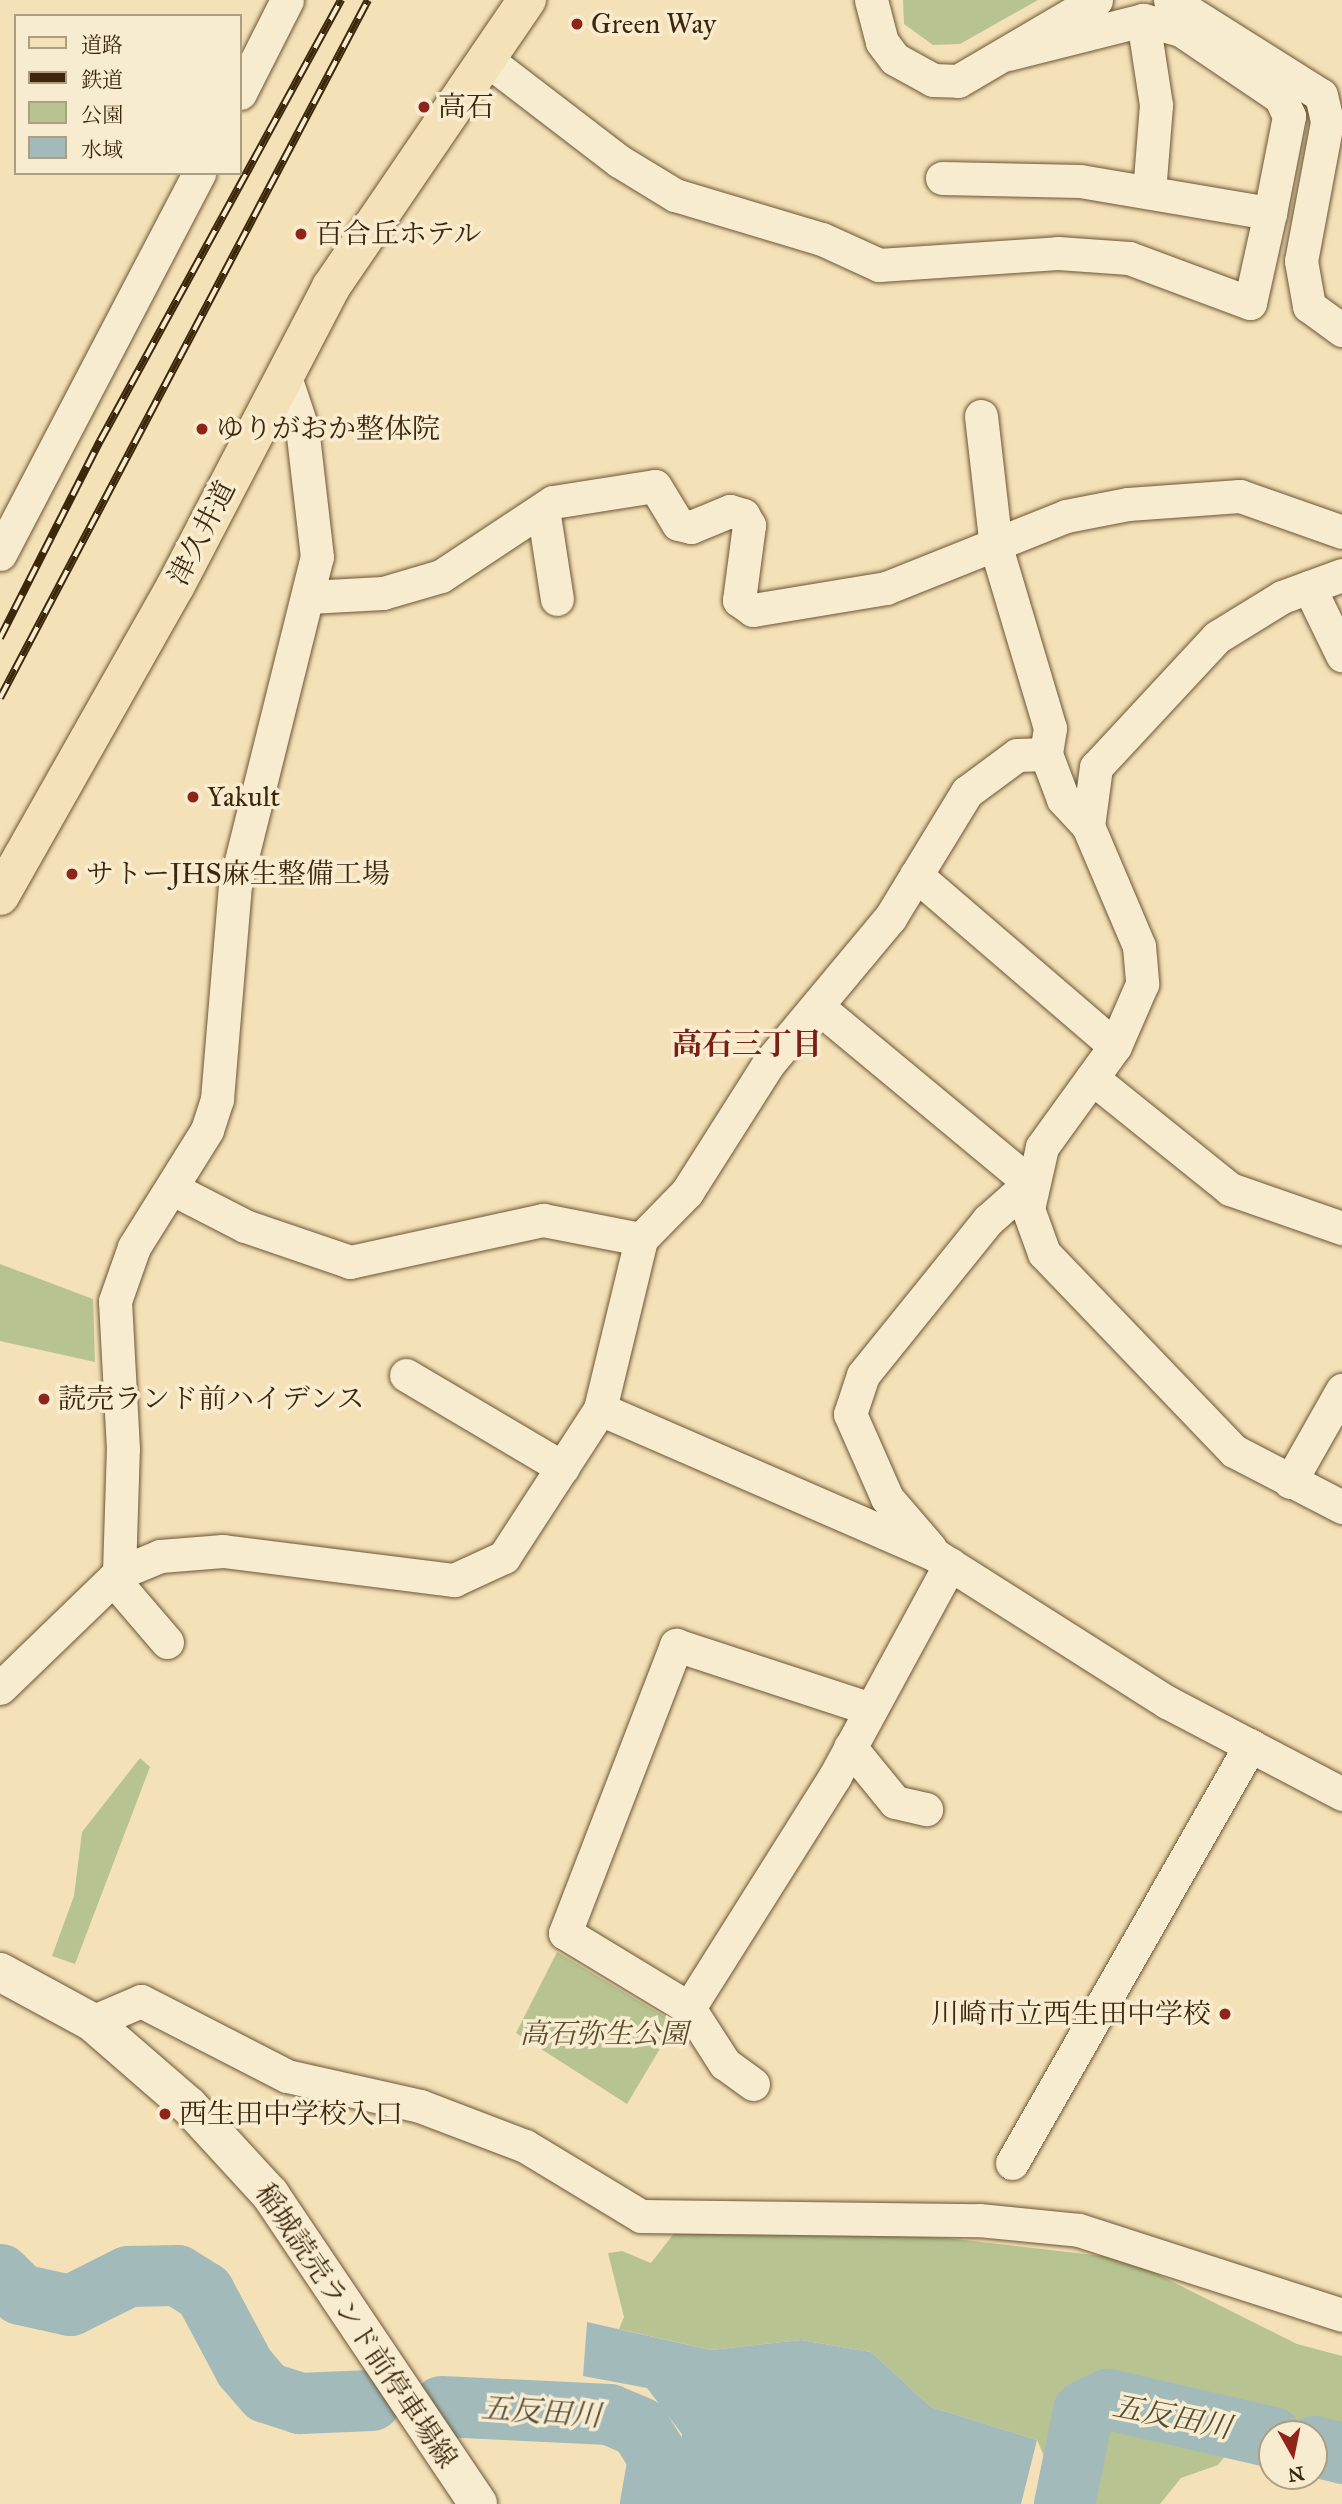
<!DOCTYPE html>
<meta charset="utf-8">
<style>
body{margin:0}
#map{position:relative;width:1342px;height:2504px;overflow:hidden;background:#f5e1b7;font-family:"IM FELL Great Primer","Noto Serif JP",serif}
div>[style]{position:absolute}
.green>*{inset:0;background:#b7c492}
.water>*{inset:0;background:#a3babb}
.river>*{height:61px;margin:-30.5px;padding:0 30.5px;transform-origin:30.5px;border-radius:30.5px;background:#a3babb}
.roads{filter:drop-shadow(0 0 2px #6b5635) drop-shadow(0 0 2px #6b5635)}
.minor>*{height:33px;margin:-16.5px;padding:0 16.5px;transform-origin:16.5px;border-radius:16.5px;background:#f8ecd0}
.secondary>*{height:38px;margin:-19px;padding:0 19px;transform-origin:19px;border-radius:19px;background:#f8ecd0}
.primary>*{height:38px;margin:-19px;padding:0 19px;transform-origin:19px;border-radius:19px;background:#f5e1b7}
.rail>*{height:8px;margin-top:-4px;transform-origin:0;background:repeating-linear-gradient(90deg,#f8ecd0 0 16px,#3d270a 0 32px);box-sizing:border-box;border-block:2px solid #3d270a}
.dots>*{width:19px;height:19px;translate:-50% -50%;box-sizing:border-box;border:4px solid #f8ecd0;border-radius:50%}
span{translate:-50% -50%;white-space:nowrap;text-align:center;line-height:1.15;-webkit-text-stroke:7px #f8ecd0;paint-order:stroke}
.poi-label{font-size:28px;color:#3d270a}
.left{translate:0 -50%;text-align:left}
.right{translate:-100% -50%;text-align:right}
.street-label{font-size:28px;color:#3d270a}
.park-label{font-size:28px;color:#5c4e2c;font-style:italic}
.neighbourhood-label{font-size:30px;color:#7a1f14;font-weight:700}
.water-label{font-size:30px;color:#564c36;font-style:italic}
.legend{position:absolute;left:14px;top:14px;width:228px;height:161px;box-sizing:border-box;background:#f8ecd0;border:2px solid #ad9d81;margin:0;padding:9px 12px;list-style:none;font-size:21px;color:#3d270a}
.legend li{display:flex;align-items:center;gap:14px;height:35px}
.legend b{width:35px;border:2px solid #ad9d81}
.north{position:absolute;left:1258px;top:2420px;width:70px;height:70px;box-sizing:border-box;background:#f8ecd0;border:2px solid #ad9d81;border-radius:50%;rotate:171deg;font-size:19px;font-weight:700;line-height:28px;text-align:center;color:#3d270a}
.north::after{content:'';display:block;margin:auto;width:24px;height:32px;background:#8f2418;clip-path:polygon(50% 0,100% 100%,50% 72%,0 100%)}
</style>
<div id="map">
<div class="green">
<div style="clip-path:polygon(1038px 0,960px 44px,933px 45px,904px 24px,903px 0)"></div>
<div style="clip-path:polygon(0 1264px,93px 1299px,95px 1362px,0 1341px)"></div>
<div style="clip-path:polygon(140px 1758px,150px 1767px,75px 1964px,52px 1956px,74px 1896px,82px 1832px)"></div>
<div style="clip-path:polygon(557px 1952px,667px 2018px,670px 2032px,627px 2104px,516px 2033px)"></div>
<div style="clip-path:polygon(679px 2227px,946px 2238px,1127px 2259px,1297px 2344px,1342px 2356px,1342px 2456px,1314px 2451px,1314px 2434px,1272px 2434px,1272px 2443px,1239px 2438px,1218px 2465px,1181px 2478px,1160px 2504px,1034px 2504px,1047px 2463px,1037px 2440px,931px 2407px,871px 2352px,801px 2340px,711px 2350px,619px 2329px,624px 2317px,608px 2253px,622px 2251px,651px 2263px)"></div>
</div>
<div class="water">
<div style="clip-path:polygon(587px 2322px,711px 2350px,801px 2340px,871px 2352px,931px 2407px,1037px 2440px,1021px 2504px,677px 2504px,682px 2434px,647px 2388px,583px 2376px)"></div>
</div>
<div class="river">
<div style="left:0;top:2274px;width:28px;rotate:45deg"></div>
<div style="left:20px;top:2294px;width:51px;rotate:12.4deg"></div>
<div style="left:70px;top:2305px;width:65px;rotate:-26.6deg"></div>
<div style="left:128px;top:2276px;width:49px;rotate:-1.2deg"></div>
<div style="left:177px;top:2275px;width:32px;rotate:32deg"></div>
<div style="left:204px;top:2292px;width:85px;rotate:61.9deg"></div>
<div style="left:244px;top:2367px;width:33px;rotate:49deg"></div>
<div style="left:266px;top:2392px;width:36px;rotate:18deg"></div>
<div style="left:300px;top:2403px;width:71px;rotate:-2.4deg"></div>
<div style="left:441px;top:2406px;width:168px;rotate:2.7deg"></div>
<div style="left:609px;top:2414px;width:33px;rotate:23deg"></div>
<div style="left:639px;top:2427px;width:36px;rotate:58deg"></div>
<div style="left:658px;top:2458px;width:47px;rotate:99.9deg"></div>
<div style="left:1314px;top:2446px;width:29px;rotate:14deg"></div>
<div style="left:1064px;top:2504px;width:95px;rotate:-78.5deg"></div>
<div style="left:1083px;top:2411px;width:28px;rotate:-26deg"></div>
<div style="left:1108px;top:2399px;width:168px;rotate:13deg"></div>
</div>
<div class="roads">
<div class="minor">
<div style="left:871px;top:0;width:43px;rotate:75.3deg"></div>
<div style="left:882px;top:42px;width:21px;rotate:53deg"></div>
<div style="left:895px;top:59px;width:43px;rotate:28.9deg"></div>
<div style="left:933px;top:80px;width:25px;rotate:2deg"></div>
<div style="left:958px;top:81px;width:160px;rotate:-30.4deg"></div>
<div style="left:1170px;top:0;width:178px;rotate:32.2deg"></div>
<div style="left:1321px;top:95px;width:28px;rotate:77deg"></div>
<div style="left:1327px;top:122px;width:141px;rotate:100.6deg"></div>
<div style="left:1301px;top:261px;width:46px;rotate:79.9deg"></div>
<div style="left:1309px;top:306px;width:41px;rotate:36deg"></div>
<div style="left:1143px;top:20px;width:86px;rotate:81.3deg"></div>
<div style="left:1156px;top:105px;width:87px;rotate:94.6deg"></div>
<div style="left:486px;top:59px;width:168px;rotate:37.5deg"></div>
<div style="left:619px;top:161px;width:66px;rotate:31.3deg"></div>
<div style="left:675px;top:195px;width:153px;rotate:16.7deg"></div>
<div style="left:822px;top:239px;width:63px;rotate:24.5deg"></div>
<div style="left:879px;top:265px;width:179px;rotate:-3.8deg"></div>
<div style="left:1058px;top:253px;width:71px;rotate:4deg"></div>
<div style="left:1129px;top:258px;width:129px;rotate:20.4deg"></div>
<div style="left:1250px;top:303px;width:92px;rotate:-77.5deg"></div>
<div style="left:240px;top:93px;width:104px;rotate:-63.2deg"></div>
<div style="left:942px;top:178px;width:138px;rotate:1.2deg"></div>
<div style="left:1080px;top:181px;width:193px;rotate:9.6deg"></div>
<div style="left:1270px;top:213px;width:99px;rotate:-78.9deg"></div>
<div style="left:1289px;top:116px;width:21px;rotate:-115deg"></div>
<div style="left:1280px;top:97px;width:120px;rotate:-145.9deg"></div>
<div style="left:1181px;top:30px;width:39px;rotate:-165deg"></div>
<div style="left:1143px;top:20px;width:139px;rotate:165.9deg"></div>
<div style="left:981px;top:416px;width:132px;rotate:83.5deg"></div>
<div style="left:996px;top:547px;width:189px;rotate:73.4deg"></div>
<div style="left:1050px;top:728px;width:26px;rotate:99deg"></div>
<div style="left:1046px;top:754px;width:48px;rotate:69.3deg"></div>
<div style="left:1063px;top:799px;width:37px;rotate:47deg"></div>
<div style="left:543px;top:509px;width:91px;rotate:81.2deg"></div>
<div style="left:0;top:554px;width:430px;rotate:-62.4deg"></div>
<div style="left:1342px;top:575px;width:64px;rotate:159.9deg"></div>
<div style="left:1282px;top:597px;width:76px;rotate:148.4deg"></div>
<div style="left:1217px;top:637px;width:178px;rotate:132.9deg"></div>
<div style="left:1096px;top:767px;width:60px;rotate:97.7deg"></div>
<div style="left:1088px;top:826px;width:130px;rotate:67deg"></div>
<div style="left:1139px;top:946px;width:38px;rotate:85deg"></div>
<div style="left:1142px;top:984px;width:68px;rotate:113.5deg"></div>
<div style="left:1115px;top:1046px;width:125px;rotate:125.9deg"></div>
<div style="left:1042px;top:1147px;width:64px;rotate:102.7deg"></div>
<div style="left:1028px;top:1209px;width:47px;rotate:70deg"></div>
<div style="left:1044px;top:1253px;width:274px;rotate:46.2deg"></div>
<div style="left:1234px;top:1451px;width:122px;rotate:27.4deg"></div>
<div style="left:1309px;top:587px;width:76px;rotate:64.1deg"></div>
<div style="left:309px;top:597px;width:74px;rotate:-3.1deg"></div>
<div style="left:383px;top:593px;width:60px;rotate:-16.3deg"></div>
<div style="left:441px;top:576px;width:134px;rotate:-33.5deg"></div>
<div style="left:553px;top:502px;width:103px;rotate:-8.9deg"></div>
<div style="left:655px;top:486px;width:44px;rotate:58.8deg"></div>
<div style="left:678px;top:524px;width:13px;rotate:13deg"></div>
<div style="left:691px;top:527px;width:42px;rotate:-22.3deg"></div>
<div style="left:730px;top:511px;width:14px;rotate:17deg"></div>
<div style="left:743px;top:515px;width:12px;rotate:59deg"></div>
<div style="left:749px;top:525px;width:76px;rotate:97.6deg"></div>
<div style="left:739px;top:600px;width:17px;rotate:36deg"></div>
<div style="left:753px;top:610px;width:135px;rotate:-9.4deg"></div>
<div style="left:886px;top:588px;width:194px;rotate:-21.8deg"></div>
<div style="left:1066px;top:516px;width:63px;rotate:-11deg"></div>
<div style="left:1128px;top:504px;width:112px;rotate:-4.1deg"></div>
<div style="left:1240px;top:496px;width:108px;rotate:19.4deg"></div>
<div style="left:916px;top:875px;width:262px;rotate:40.7deg"></div>
<div style="left:818px;top:1007px;width:276px;rotate:39.7deg"></div>
<div style="left:1030px;top:1183px;width:56px;rotate:138.6deg"></div>
<div style="left:988px;top:1220px;width:199px;rotate:128.9deg"></div>
<div style="left:863px;top:1375px;width:41px;rotate:108.4deg"></div>
<div style="left:850px;top:1414px;width:92px;rotate:66.2deg"></div>
<div style="left:887px;top:1498px;width:66px;rotate:49.3deg"></div>
<div style="left:1092px;top:1078px;width:177px;rotate:38.8deg"></div>
<div style="left:1230px;top:1189px;width:119px;rotate:19.2deg"></div>
<div style="left:173px;top:1189px;width:81px;rotate:27.2deg"></div>
<div style="left:245px;top:1226px;width:111px;rotate:18.9deg"></div>
<div style="left:350px;top:1262px;width:198px;rotate:-12.3deg"></div>
<div style="left:543px;top:1220px;width:100px;rotate:11deg"></div>
<div style="left:406px;top:1375px;width:182px;rotate:30.6deg"></div>
<div style="left:600px;top:1409px;width:365px;rotate:23.5deg"></div>
<div style="left:935px;top:1555px;width:275px;rotate:32.4deg"></div>
<div style="left:1167px;top:1702px;width:198px;rotate:27.7deg"></div>
<div style="left:1290px;top:1482px;width:106px;rotate:-60.5deg"></div>
<div style="left:119px;top:1573px;width:124px;rotate:-88.2deg"></div>
<div style="left:123px;top:1449px;width:148px;rotate:-93.1deg"></div>
<div style="left:115px;top:1301px;width:57px;rotate:-70.6deg"></div>
<div style="left:134px;top:1247px;width:138px;rotate:-58deg"></div>
<div style="left:207px;top:1130px;width:33px;rotate:-72deg"></div>
<div style="left:217px;top:1099px;width:215px;rotate:-85.2deg"></div>
<div style="left:235px;top:885px;width:338px;rotate:-76deg"></div>
<div style="left:317px;top:557px;width:130px;rotate:-96.6deg"></div>
<div style="left:302px;top:428px;width:57px;rotate:-108.4deg"></div>
<div style="left:113px;top:1579px;width:83px;rotate:49.4deg"></div>
<div style="left:0;top:1688px;width:165px;rotate:-44deg"></div>
<div style="left:119px;top:1573px;width:44px;rotate:-22.5deg"></div>
<div style="left:160px;top:1556px;width:63px;rotate:-4.5deg"></div>
<div style="left:223px;top:1551px;width:233px;rotate:7.2deg"></div>
<div style="left:454px;top:1580px;width:55px;rotate:-24.7deg"></div>
<div style="left:504px;top:1557px;width:176px;rotate:-57deg"></div>
<div style="left:600px;top:1409px;width:175px;rotate:-76.4deg"></div>
<div style="left:641px;top:1239px;width:66px;rotate:-45.6deg"></div>
<div style="left:687px;top:1192px;width:153px;rotate:-57.6deg"></div>
<div style="left:769px;top:1063px;width:189px;rotate:-50.2deg"></div>
<div style="left:890px;top:918px;width:148px;rotate:-58.6deg"></div>
<div style="left:967px;top:792px;width:62px;rotate:-36.5deg"></div>
<div style="left:1017px;top:755px;width:29px;rotate:-2deg"></div>
<div style="left:850px;top:1747px;width:71px;rotate:50.7deg"></div>
<div style="left:895px;top:1802px;width:32px;rotate:13deg"></div>
<div style="left:689px;top:2008px;width:274px;rotate:-57.8deg"></div>
<div style="left:835px;top:1776px;width:241px;rotate:-61.5deg"></div>
<div style="left:92px;top:2022px;width:53px;rotate:-23.2deg"></div>
<div style="left:141px;top:2001px;width:164px;rotate:27.2deg"></div>
<div style="left:287px;top:2076px;width:136px;rotate:12.7deg"></div>
<div style="left:420px;top:2106px;width:112px;rotate:20.9deg"></div>
<div style="left:525px;top:2146px;width:135px;rotate:31.1deg"></div>
<div style="left:641px;top:2216px;width:338px;rotate:0.7deg"></div>
<div style="left:979px;top:2220px;width:100px;rotate:5.7deg"></div>
<div style="left:1079px;top:2230px;width:276px;rotate:17.9deg"></div>
<div style="left:753px;top:2084px;width:34px;rotate:-144deg"></div>
<div style="left:725px;top:2064px;width:67px;rotate:-122.7deg"></div>
<div style="left:689px;top:2008px;width:145px;rotate:-148.8deg"></div>
<div style="left:565px;top:1933px;width:309px;rotate:-68.9deg"></div>
<div style="left:676px;top:1645px;width:205px;rotate:18.2deg"></div>
<div style="left:1012px;top:2163px;width:481px;rotate:-60.3deg"></div>
</div>
<div class="secondary">
<div style="left:0;top:1972px;width:105px;rotate:28.5deg"></div>
<div style="left:92px;top:2022px;width:128px;rotate:40.9deg"></div>
<div style="left:189px;top:2106px;width:120px;rotate:47.4deg"></div>
<div style="left:270px;top:2194px;width:373px;rotate:56.1deg"></div>
</div>
<div class="primary">
<div style="left:0;top:896px;width:357px;rotate:-60.5deg"></div>
<div style="left:176px;top:585px;width:336px;rotate:-62.5deg"></div>
<div style="left:331px;top:287px;width:348px;rotate:-55.7deg"></div>
</div>
</div>
<div class="rail">
<div style="left:0;top:638px;width:221px;rotate:-63.1deg"></div>
<div style="left:100px;top:441px;width:503px;rotate:-61.34deg"></div>
<div style="left:0;top:698px;width:789px;rotate:-62.2deg"></div>
</div>
<div class="dots">
<div style="left:577px;top:24px;background:#8f2418"></div>
<div style="left:424px;top:107px;background:#8f2418"></div>
<div style="left:301px;top:234px;background:#8f2418"></div>
<div style="left:202px;top:429px;background:#8f2418"></div>
<div style="left:193px;top:797px;background:#8f2418"></div>
<div style="left:72px;top:874px;background:#8f2418"></div>
<div style="left:44px;top:1399px;background:#8f2418"></div>
<div style="left:1225px;top:2014px;background:#8f2418"></div>
<div style="left:165px;top:2114px;background:#8f2418"></div>
</div>
<div class="poi-label">
<span class="left" style="left:591px;top:24px">Green Way</span>
<span class="left" style="left:438px;top:107px">高石</span>
<span class="left" style="left:315px;top:234px">百合丘ホテル</span>
<span class="left" style="left:216px;top:429px">ゆりがおか整体院</span>
<span class="left" style="left:207px;top:797px">Yakult</span>
<span class="left" style="left:86px;top:874px">サトーJHS麻生整備工場</span>
<span class="left" style="left:58px;top:1399px">読売ランド前ハイデンス</span>
<span class="right" style="left:1211px;top:2014px">川崎市立西生田中学校</span>
<span class="left" style="left:179px;top:2114px">西生田中学校入口</span>
</div>
<div class="street-label">
<span style="left:202px;top:533px;rotate:-63deg">津久井道</span>
<span style="left:356px;top:2326px;rotate:56deg">稲城読売ランド前停車場線</span>
</div>
<div class="park-label">
<span style="left:604px;top:2034px">高石弥生公園</span>
</div>
<div class="neighbourhood-label">
<span style="left:747px;top:1044px">高石三丁目</span>
</div>
<div class="water-label">
<span style="left:541px;top:2412px;rotate:4deg">五反田川</span>
<span style="left:1172px;top:2417px;rotate:11deg">五反田川</span>
</div>
<ul class="legend">
<li><b style="height:9px;background:#f5e1b7"></b>道路</li>
<li><b style="height:9px;background:#3d270a"></b>鉄道</li>
<li><b style="height:19px;background:#b7c492"></b>公園</li>
<li><b style="height:19px;background:#a3babb"></b>水域</li>
</ul>
<div class="north">N</div>
</div>
